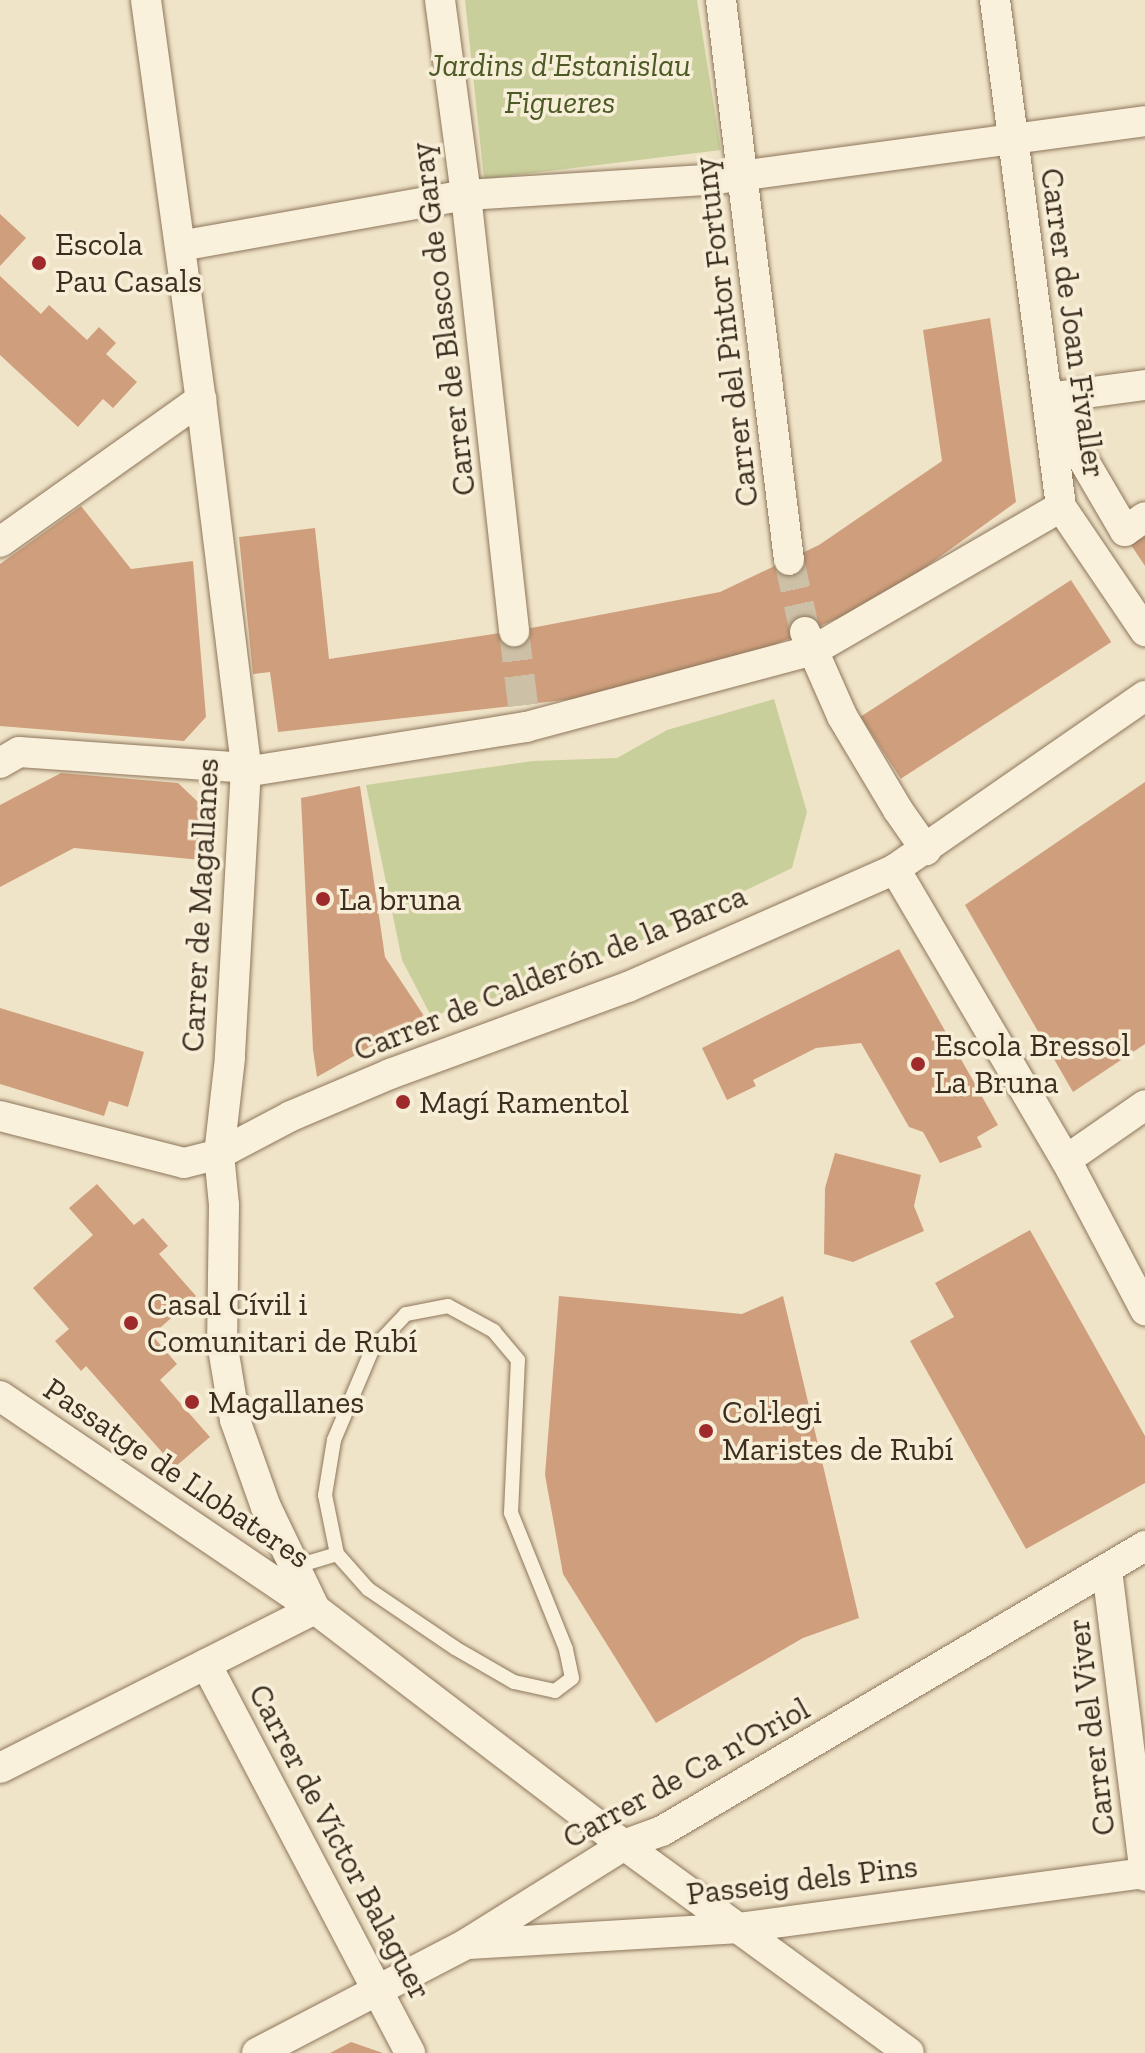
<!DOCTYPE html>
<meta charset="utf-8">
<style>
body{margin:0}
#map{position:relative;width:1145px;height:2053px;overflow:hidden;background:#f0e4c8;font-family:"Zilla Slab",serif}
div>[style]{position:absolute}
.green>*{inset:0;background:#c9cf9b}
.building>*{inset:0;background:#cf9f7d;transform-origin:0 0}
.street-tunnel>*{height:30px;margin-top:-15px;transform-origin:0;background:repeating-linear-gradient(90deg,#ccc0a6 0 30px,transparent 0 45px)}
.roads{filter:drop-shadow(0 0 2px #8d765c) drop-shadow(0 0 2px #8d765c)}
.lane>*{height:14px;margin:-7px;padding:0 7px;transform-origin:7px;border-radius:7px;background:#faf1dc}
.street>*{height:30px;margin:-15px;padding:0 15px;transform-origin:15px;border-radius:15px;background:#faf1dc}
.dots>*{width:22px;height:22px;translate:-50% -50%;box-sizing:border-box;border:4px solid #f7eed8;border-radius:50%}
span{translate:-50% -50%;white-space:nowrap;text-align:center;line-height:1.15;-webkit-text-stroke:7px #f7eed8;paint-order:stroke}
.park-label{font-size:32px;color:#4d5a26;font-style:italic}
.poi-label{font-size:32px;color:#3d2e20}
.left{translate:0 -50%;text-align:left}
.street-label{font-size:32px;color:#3d2e20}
</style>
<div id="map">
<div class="green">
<div style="clip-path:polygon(465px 0,697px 0,721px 150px,484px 179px)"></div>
<div style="clip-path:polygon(774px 699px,807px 812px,792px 868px,642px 940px,519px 991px,431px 1016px,402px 960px,366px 785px,533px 761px,617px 758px,667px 730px)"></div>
</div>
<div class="building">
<div style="clip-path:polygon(0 214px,26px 238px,0 266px)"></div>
<div style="clip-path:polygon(0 276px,41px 314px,49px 305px,87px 340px,99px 327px,116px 343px,106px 354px,137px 382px,113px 408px,103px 399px,78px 427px,0 355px)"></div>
<div style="clip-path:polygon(990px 318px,1016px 502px,891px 592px,851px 613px,754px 653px,610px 695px,278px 732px,270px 672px,253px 674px,239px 537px,315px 528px,329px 659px,526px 629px,720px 592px,819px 545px,942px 461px,923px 330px)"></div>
<div style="clip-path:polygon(81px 506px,131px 569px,193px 561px,206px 717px,184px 741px,0 726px,0 564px)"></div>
<div style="clip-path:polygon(1145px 526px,1145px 566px,1127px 539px)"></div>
<div style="left:1071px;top:580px;width:74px;height:251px;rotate:57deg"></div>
<div style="clip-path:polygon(61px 773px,178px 783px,216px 819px,212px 861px,74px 848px,0 887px,0 805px)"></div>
<div style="clip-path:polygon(1145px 782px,1145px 1044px,1073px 1092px,965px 905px)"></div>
<div style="clip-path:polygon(360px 786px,385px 957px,424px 1016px,317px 1077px,313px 1050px,301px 798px)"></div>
<div style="clip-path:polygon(899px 949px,998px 1125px,977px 1137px,982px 1147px,940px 1163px,923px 1132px,909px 1127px,861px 1043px,816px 1048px,753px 1080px,756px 1086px,727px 1100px,702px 1048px)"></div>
<div style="clip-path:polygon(0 1008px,144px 1052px,128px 1107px,109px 1101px,104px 1116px,0 1084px)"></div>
<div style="clip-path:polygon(835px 1153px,921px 1175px,914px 1206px,924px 1231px,853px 1262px,824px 1254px,825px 1188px)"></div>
<div style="clip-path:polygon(97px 1184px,134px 1225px,143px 1218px,168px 1246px,159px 1254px,196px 1296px,152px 1335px,177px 1364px,160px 1380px,210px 1437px,175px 1467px,86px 1366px,81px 1371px,55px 1341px,69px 1329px,33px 1288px,93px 1235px,69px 1208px)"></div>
<div style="clip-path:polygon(1030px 1230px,1145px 1436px,1145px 1483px,1026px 1549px,910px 1341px,954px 1317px,935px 1283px)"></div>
<div style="clip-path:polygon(559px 1296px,742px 1314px,783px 1296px,859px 1618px,803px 1638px,656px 1723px,563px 1574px,545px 1475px)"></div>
<div style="clip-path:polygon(351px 2042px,383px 2053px,330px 2053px)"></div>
</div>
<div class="street-tunnel">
<div style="left:789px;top:560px;width:74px;rotate:77.5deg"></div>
<div style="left:514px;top:631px;width:75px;rotate:83.1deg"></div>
</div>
<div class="roads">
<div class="lane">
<div style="left:294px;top:1567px;width:45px;rotate:-16.8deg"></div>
<div style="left:337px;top:1554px;width:47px;rotate:48.5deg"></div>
<div style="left:368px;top:1589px;width:105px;rotate:34.1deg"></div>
<div style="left:455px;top:1648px;width:68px;rotate:30deg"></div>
<div style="left:514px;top:1682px;width:42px;rotate:12.4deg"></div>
<div style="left:555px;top:1691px;width:21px;rotate:-37deg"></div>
<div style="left:572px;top:1678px;width:30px;rotate:-102deg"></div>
<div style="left:566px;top:1649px;width:147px;rotate:-112deg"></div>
<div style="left:511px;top:1513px;width:153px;rotate:-87.4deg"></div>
<div style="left:518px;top:1360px;width:38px;rotate:-130deg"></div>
<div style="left:494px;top:1331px;width:52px;rotate:-151.5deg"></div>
<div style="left:448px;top:1306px;width:43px;rotate:169.2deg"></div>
<div style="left:406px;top:1314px;width:50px;rotate:133.4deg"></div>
<div style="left:372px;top:1350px;width:98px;rotate:112.9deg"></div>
<div style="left:334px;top:1440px;width:56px;rotate:99.3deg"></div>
<div style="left:325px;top:1495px;width:60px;rotate:78.5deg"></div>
</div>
<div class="street">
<div style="left:146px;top:0;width:403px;rotate:82.2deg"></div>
<div style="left:201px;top:399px;width:372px;rotate:83deg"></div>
<div style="left:246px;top:768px;width:290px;rotate:93.2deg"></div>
<div style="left:230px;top:1058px;width:97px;rotate:96.5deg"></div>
<div style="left:219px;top:1154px;width:51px;rotate:84.4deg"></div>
<div style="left:224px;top:1205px;width:137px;rotate:90.8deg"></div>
<div style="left:222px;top:1342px;width:79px;rotate:80.5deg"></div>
<div style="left:235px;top:1420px;width:92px;rotate:70.4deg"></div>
<div style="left:266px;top:1507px;width:113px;rotate:64.3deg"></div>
<div style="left:440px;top:0;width:197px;rotate:82.4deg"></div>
<div style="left:466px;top:195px;width:439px;rotate:83.7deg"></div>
<div style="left:721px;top:0;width:564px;rotate:83.08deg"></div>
<div style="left:995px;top:0;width:511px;rotate:82.58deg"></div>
<div style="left:1061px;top:507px;width:150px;rotate:55.9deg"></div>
<div style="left:180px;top:246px;width:291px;rotate:-10.1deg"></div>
<div style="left:466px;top:195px;width:252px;rotate:-3.6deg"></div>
<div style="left:717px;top:179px;width:432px;rotate:-7.7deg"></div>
<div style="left:1145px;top:385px;width:82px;rotate:172.3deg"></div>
<div style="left:1064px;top:396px;width:62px;rotate:74.2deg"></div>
<div style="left:1081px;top:456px;width:87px;rotate:59.6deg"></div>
<div style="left:1125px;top:531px;width:24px;rotate:-35deg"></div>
<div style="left:0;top:542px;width:247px;rotate:-35.4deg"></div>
<div style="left:805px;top:632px;width:92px;rotate:66.2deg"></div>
<div style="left:842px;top:716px;width:109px;rotate:59.2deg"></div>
<div style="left:898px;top:810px;width:49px;rotate:55deg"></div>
<div style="left:0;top:763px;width:22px;rotate:-30deg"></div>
<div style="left:19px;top:752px;width:228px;rotate:4deg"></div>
<div style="left:245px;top:772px;width:285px;rotate:-9.1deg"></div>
<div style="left:526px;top:727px;width:298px;rotate:-15deg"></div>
<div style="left:814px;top:650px;width:285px;rotate:-30.1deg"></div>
<div style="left:895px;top:869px;width:338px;rotate:59.6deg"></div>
<div style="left:1066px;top:1160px;width:170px;rotate:62.2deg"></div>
<div style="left:0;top:1116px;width:190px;rotate:14.3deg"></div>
<div style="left:184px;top:1163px;width:36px;rotate:-14deg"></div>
<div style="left:219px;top:1154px;width:81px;rotate:-27.8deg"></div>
<div style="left:291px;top:1116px;width:108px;rotate:-23deg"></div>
<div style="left:390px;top:1074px;width:253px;rotate:-20.1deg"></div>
<div style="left:628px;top:987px;width:292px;rotate:-23.8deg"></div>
<div style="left:895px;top:869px;width:304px;rotate:-34.7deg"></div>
<div style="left:1066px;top:1160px;width:96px;rotate:-34.8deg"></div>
<div style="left:0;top:1396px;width:380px;rotate:34.1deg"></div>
<div style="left:315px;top:1609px;width:370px;rotate:37.4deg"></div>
<div style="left:609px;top:1834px;width:371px;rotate:36.1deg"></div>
<div style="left:1107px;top:1570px;width:308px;rotate:82.9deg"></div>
<div style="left:206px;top:1664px;width:439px;rotate:62.3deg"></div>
<div style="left:0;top:1768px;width:353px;rotate:-26.8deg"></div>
<div style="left:471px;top:1944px;width:267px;rotate:-3.4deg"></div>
<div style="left:738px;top:1928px;width:411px;rotate:-7.7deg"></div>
<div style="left:257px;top:2053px;width:236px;rotate:-27.5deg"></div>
<div style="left:466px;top:1944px;width:189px;rotate:-32deg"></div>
<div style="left:626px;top:1844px;width:38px;rotate:-20deg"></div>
<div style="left:662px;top:1831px;width:561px;rotate:-30.54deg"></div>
</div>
</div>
<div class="dots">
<div style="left:39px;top:263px;background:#9e2a2b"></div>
<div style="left:323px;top:899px;background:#9e2a2b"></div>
<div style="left:918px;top:1064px;background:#9e2a2b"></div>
<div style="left:403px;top:1102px;background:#9e2a2b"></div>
<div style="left:131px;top:1323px;background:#9e2a2b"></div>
<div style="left:192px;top:1402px;background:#9e2a2b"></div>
<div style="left:706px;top:1431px;background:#9e2a2b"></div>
</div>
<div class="park-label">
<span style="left:560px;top:84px">Jardins d'Estanislau<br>Figueres</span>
</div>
<div class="poi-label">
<span class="left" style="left:55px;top:263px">Escola<br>Pau Casals</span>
<span class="left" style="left:339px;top:899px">La bruna</span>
<span class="left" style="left:934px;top:1064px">Escola Bressol<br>La Bruna</span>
<span class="left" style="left:419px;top:1102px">Magí Ramentol</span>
<span class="left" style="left:147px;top:1323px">Casal Cívil i<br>Comunitari de Rubí</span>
<span class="left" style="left:208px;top:1402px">Magallanes</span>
<span class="left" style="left:722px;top:1431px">Col·legi<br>Maristes de Rubí</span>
</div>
<div class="street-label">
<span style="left:443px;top:319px;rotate:-97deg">Carrer de Blasco de Garay</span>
<span style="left:1073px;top:323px;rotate:82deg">Carrer de Joan Fivaller</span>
<span style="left:726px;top:332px;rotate:-97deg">Carrer del Pintor Fortuny</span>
<span style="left:200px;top:905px;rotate:-87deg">Carrer de Magallanes</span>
<span style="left:550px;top:973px;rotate:-22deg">Carrer de Calderón de la Barca</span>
<span style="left:177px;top:1473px;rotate:34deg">Passatge de Llobateres</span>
<span style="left:1091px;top:1727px;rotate:-97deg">Carrer del Viver</span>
<span style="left:686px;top:1773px;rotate:-29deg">Carrer de Ca n'Oriol</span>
<span style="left:340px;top:1842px;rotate:62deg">Carrer de Víctor Balaguer</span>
<span style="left:802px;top:1880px;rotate:-7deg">Passeig dels Pins</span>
</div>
</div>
